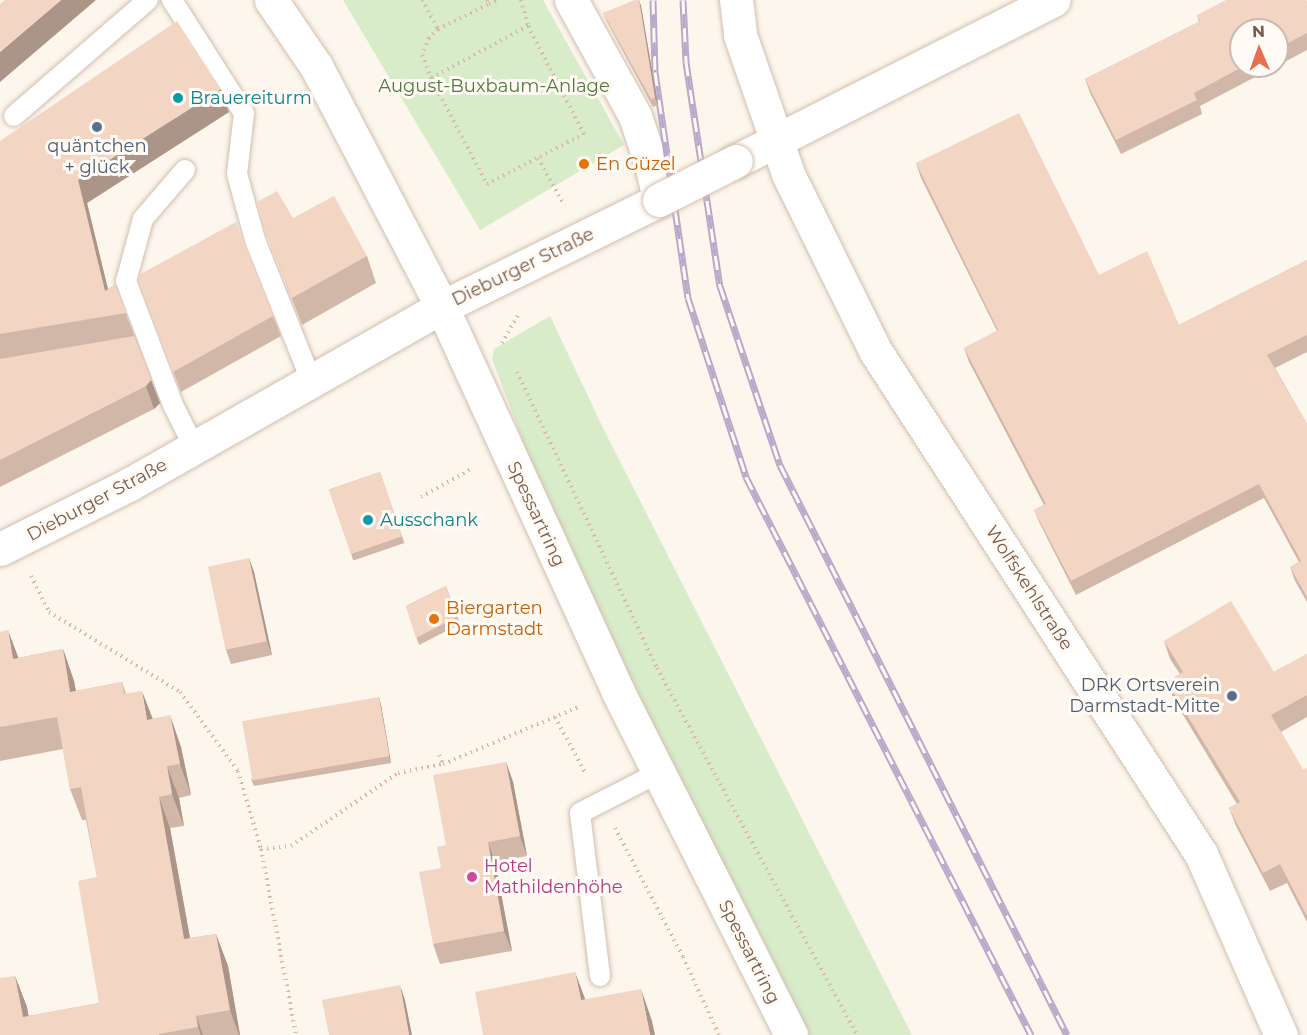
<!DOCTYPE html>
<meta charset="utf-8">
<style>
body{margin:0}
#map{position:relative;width:1307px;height:1035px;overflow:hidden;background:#fdf6ec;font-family:Montserrat,sans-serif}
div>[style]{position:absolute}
.green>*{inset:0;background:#d8ecc9}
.path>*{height:4px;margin-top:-2px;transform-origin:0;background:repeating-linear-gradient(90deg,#d9b8a5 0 1.5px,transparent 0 6px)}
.roads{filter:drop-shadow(0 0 2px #d1beb0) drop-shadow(0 0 2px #d1beb0)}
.service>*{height:20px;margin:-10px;padding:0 10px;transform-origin:10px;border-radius:10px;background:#fff}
.minor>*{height:33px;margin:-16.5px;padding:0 16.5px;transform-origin:16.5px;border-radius:16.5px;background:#fff}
.secondary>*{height:33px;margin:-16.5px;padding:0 16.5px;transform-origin:16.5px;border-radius:16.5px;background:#fff}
.rail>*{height:7px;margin-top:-3.5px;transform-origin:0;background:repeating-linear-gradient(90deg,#fffaf3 0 14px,#b9a8c9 0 28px);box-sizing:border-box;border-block:2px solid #b9a8c9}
.bridges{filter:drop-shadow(0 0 2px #d6c0b0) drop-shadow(0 0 2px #d6c0b0)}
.secondary-bridge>*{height:33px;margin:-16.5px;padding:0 16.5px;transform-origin:16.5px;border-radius:16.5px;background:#fff}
.wall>*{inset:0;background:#d1b7a8;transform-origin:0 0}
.shaded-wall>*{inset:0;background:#aa9588}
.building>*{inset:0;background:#f3d5c3;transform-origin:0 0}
.dots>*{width:16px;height:16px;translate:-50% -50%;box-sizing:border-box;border:3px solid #fffaf3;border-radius:50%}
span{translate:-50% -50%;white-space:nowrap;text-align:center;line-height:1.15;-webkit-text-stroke:6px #fffaf3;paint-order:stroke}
.park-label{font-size:18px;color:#537a41}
.culture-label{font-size:18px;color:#0d838f}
.left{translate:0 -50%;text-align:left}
.service-label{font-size:18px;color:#4e5e75}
.right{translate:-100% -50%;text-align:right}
.food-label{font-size:18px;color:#c56008}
.street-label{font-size:18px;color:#7a5c4d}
.hotel-label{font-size:18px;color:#b23c85}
.north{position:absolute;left:1229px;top:18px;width:60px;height:60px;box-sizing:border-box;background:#fffaf3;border:2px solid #cabbb1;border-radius:50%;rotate:358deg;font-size:16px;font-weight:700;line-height:24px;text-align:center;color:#7a5c4d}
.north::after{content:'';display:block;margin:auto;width:21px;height:27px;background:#e76f51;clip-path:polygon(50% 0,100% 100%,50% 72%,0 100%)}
</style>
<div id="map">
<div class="green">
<div style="clip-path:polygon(343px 0,543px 0,624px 145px,480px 230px)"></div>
<div style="clip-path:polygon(550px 316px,603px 428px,912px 1035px,791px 1035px,618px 692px,492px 359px,494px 349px)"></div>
</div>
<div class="path">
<div style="left:422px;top:0;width:33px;rotate:61deg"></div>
<div style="left:438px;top:29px;width:13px;rotate:135deg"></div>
<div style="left:429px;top:38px;width:18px;rotate:112deg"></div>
<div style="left:422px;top:55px;width:25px;rotate:69deg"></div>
<div style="left:431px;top:78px;width:120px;rotate:62.2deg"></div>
<div style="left:487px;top:184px;width:109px;rotate:-27.3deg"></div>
<div style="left:584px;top:134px;width:122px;rotate:-117.4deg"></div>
<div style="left:528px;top:26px;width:110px;rotate:151.8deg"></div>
<div style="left:487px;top:0;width:4px;rotate:63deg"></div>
<div style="left:489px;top:4px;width:10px;rotate:-24deg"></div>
<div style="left:521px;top:0;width:27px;rotate:75deg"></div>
<div style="left:438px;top:29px;width:57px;rotate:-26.1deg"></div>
<div style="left:538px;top:158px;width:54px;rotate:61deg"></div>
<div style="left:502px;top:343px;width:34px;rotate:-60deg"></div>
<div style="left:517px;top:372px;width:327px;rotate:64.7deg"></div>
<div style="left:657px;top:668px;width:418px;rotate:61.4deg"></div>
<div style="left:421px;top:497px;width:60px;rotate:-29.1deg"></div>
<div style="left:31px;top:576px;width:40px;rotate:63.4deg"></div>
<div style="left:49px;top:612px;width:153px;rotate:31.4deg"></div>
<div style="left:180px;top:692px;width:98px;rotate:53.7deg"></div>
<div style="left:238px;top:771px;width:81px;rotate:73.6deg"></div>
<div style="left:261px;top:849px;width:189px;rotate:79.3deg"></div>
<div style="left:555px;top:717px;width:65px;rotate:61.5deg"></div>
<div style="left:439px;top:755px;width:10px;rotate:66deg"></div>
<div style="left:443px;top:764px;width:150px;rotate:-22.8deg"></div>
<div style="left:615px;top:828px;width:146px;rotate:62.2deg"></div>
<div style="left:683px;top:957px;width:86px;rotate:65.2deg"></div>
<div style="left:261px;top:849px;width:30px;rotate:-6deg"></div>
<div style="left:291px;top:846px;width:130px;rotate:-34.3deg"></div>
<div style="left:398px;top:773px;width:46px;rotate:-11.3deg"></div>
</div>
<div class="roads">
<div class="service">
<div style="left:172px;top:0;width:134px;rotate:57.5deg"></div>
<div style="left:244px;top:113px;width:61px;rotate:96.5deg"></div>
<div style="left:237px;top:174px;width:68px;rotate:74.7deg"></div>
<div style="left:255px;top:240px;width:151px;rotate:68.2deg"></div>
<div style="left:14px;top:116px;width:177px;rotate:-40.9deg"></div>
<div style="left:185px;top:170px;width:65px;rotate:130.6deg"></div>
<div style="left:143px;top:219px;width:64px;rotate:105.3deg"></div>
<div style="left:126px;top:281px;width:133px;rotate:69.2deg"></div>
<div style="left:173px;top:405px;width:47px;rotate:63.4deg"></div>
<div style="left:600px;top:976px;width:164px;rotate:-97deg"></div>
<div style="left:580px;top:813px;width:88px;rotate:-27.1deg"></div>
</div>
<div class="minor">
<div style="left:571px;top:0;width:132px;rotate:61.1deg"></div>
<div style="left:635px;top:116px;width:51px;rotate:71.6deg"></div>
<div style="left:651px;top:164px;width:37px;rotate:77deg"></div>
<div style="left:736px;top:0;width:35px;rotate:83deg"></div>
<div style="left:740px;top:35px;width:147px;rotate:70.9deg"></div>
<div style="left:788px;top:174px;width:199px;rotate:63.7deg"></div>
<div style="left:876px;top:352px;width:598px;rotate:57.08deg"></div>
<div style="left:1201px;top:854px;width:198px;rotate:66.2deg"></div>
</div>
<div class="secondary">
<div style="left:271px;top:0;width:80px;rotate:55.7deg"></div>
<div style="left:316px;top:66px;width:272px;rotate:62.4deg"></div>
<div style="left:442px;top:307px;width:423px;rotate:65.4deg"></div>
<div style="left:618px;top:692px;width:384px;rotate:63.2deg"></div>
<div style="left:736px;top:161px;width:356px;rotate:-26.9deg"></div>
<div style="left:0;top:549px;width:145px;rotate:-26.6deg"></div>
<div style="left:130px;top:484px;width:359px;rotate:-29.6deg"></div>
<div style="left:442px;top:307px;width:242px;rotate:-26.2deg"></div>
</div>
</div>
<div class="rail">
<div style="left:653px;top:0;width:72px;rotate:88.4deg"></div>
<div style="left:655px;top:72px;width:228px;rotate:81.7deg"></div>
<div style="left:688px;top:298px;width:188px;rotate:72deg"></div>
<div style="left:746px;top:477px;width:627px;rotate:62.94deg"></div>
<div style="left:683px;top:0;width:62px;rotate:87.2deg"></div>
<div style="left:686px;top:62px;width:227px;rotate:81.4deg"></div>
<div style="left:720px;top:286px;width:189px;rotate:71.5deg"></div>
<div style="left:780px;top:465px;width:638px;rotate:63.27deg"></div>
</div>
<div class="bridges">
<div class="secondary-bridge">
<div style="left:659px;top:200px;width:86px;rotate:-26.9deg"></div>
</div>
</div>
<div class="wall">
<div style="clip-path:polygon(639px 0,641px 6px,658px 105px,653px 107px,606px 20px,603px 13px)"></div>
<div style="clip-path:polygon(1307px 2px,1307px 50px,1277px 66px,1277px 30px,1241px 66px,1276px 66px,1200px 106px,1202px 114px,1121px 154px,1090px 93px,1085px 79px,1199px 22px,1197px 15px)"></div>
<div style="clip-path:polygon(229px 112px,87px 203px,108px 289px,115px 285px,160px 403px,154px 409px,0 487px,0 141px)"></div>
<div style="clip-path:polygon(916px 163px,1099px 275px,1179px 325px,1307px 260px,1307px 352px,1275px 368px,1307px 424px,1307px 602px,1295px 581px,1290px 567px,1299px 562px,1264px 498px,1076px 595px,1040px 524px,1034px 510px,1044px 505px,969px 362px,964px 348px,997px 331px,921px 178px)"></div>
<div style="clip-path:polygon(255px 203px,293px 218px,367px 256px,376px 283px,302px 325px)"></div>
<div style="clip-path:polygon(137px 276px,273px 316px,281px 336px,181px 392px)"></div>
<div style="left:380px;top:472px;width:75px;height:54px;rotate:71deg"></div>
<div style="clip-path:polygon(249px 558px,254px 572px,272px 655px,231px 664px,226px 650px)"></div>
<div style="clip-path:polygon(446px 586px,460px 624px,419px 645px,406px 606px)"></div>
<div style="clip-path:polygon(0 632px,18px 658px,63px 649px,74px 681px,76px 691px,122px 682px,126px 694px,181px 747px,191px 795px,179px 798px,184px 826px,170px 828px,190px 938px,216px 934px,228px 966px,240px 1035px,0 1035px,15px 976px,27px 1007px,28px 1016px,99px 1003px,97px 877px,86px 820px,82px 820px,70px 789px,63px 749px,0 761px)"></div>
<div style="clip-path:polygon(1164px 641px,1274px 672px,1307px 654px,1307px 717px,1281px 732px,1303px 770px,1307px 768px,1307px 922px,1287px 883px,1270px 891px,1236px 826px,1229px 808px,1237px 804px,1174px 700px,1167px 682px,1180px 674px,1170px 659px)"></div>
<div style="clip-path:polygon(379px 697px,381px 705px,391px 763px,254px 786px,251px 779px)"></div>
<div style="clip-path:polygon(506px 762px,513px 782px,527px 856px,495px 862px,512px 951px,440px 964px,433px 944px,441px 868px,446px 845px)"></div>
</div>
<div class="shaded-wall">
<div style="clip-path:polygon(61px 0,96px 0,0 82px,0 52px)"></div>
<div style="clip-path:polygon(639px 0,641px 6px,658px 105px,655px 98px)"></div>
<div style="clip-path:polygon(221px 89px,229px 112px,87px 203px,114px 314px,105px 291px,78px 180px)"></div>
<div style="clip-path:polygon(151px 380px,160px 403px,154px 409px,146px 386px)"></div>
<div style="clip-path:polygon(249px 558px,254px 572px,272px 655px,267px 641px)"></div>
<div style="clip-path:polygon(8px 630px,20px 662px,13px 659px)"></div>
<div style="clip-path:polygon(63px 649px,74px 681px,82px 724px,70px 692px)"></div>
<div style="clip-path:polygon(142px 691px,154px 722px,147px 720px)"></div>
<div style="clip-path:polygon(379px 697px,381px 705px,391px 763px,389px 756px)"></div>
<div style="clip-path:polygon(170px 715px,181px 747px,191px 795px,180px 764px)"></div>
<div style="clip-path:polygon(506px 762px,513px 782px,527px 856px,520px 836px)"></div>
<div style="clip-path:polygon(167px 766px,179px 798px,184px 826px,172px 794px)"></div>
<div style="clip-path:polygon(159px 797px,170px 828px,196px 971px,184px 939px)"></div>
<div style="clip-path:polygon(488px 842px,495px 862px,512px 951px,504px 931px)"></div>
<div style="clip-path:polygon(216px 934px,228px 966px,240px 1035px,239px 1035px,230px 1010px)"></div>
<div style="clip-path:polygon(575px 972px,587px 1004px,581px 1000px)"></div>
<div style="clip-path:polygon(15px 976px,27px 1007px,32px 1035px,23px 1017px)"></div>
<div style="clip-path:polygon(400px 985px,405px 1000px,412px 1035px,409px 1035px)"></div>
<div style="clip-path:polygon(641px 989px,652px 1021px,655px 1035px,650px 1035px)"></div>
<div style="clip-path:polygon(196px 1016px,203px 1035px,201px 1035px,198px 1027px)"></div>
</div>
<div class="building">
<div style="clip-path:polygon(5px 0,61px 0,0 52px,0 4px)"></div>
<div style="clip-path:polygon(635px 0,639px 0,655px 98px,651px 99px,603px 13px)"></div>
<div style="clip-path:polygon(1226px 0,1306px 0,1307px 2px,1307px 33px,1277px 49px,1277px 30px,1241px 30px,1241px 66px,1244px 66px,1194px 93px,1197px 100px,1116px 140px,1085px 79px,1200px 21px,1197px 15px)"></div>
<div style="clip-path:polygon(177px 21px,221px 89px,78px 180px,105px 291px,115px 285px,126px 313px,0 334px,0 141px)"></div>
<div style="clip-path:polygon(1019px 113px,1099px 275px,1147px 251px,1179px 325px,1307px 260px,1307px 335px,1267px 355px,1307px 424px,1307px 597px,1290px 567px,1301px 561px,1259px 484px,1071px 581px,1034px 510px,1046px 504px,964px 348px,998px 330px,916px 163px)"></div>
<div style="clip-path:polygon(277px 191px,293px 218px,334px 196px,367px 256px,292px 298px,255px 203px)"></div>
<div style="clip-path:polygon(236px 222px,273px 316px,173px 372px,137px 276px)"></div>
<div style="clip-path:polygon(134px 336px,151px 380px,146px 386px,0 460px,0 359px)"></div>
<div style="left:380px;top:472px;width:68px;height:54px;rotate:71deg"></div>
<div style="left:249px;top:558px;width:85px;height:42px;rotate:78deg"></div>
<div style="clip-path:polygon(446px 586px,457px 617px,416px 638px,406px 606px)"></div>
<div style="clip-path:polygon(1231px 601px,1274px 672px,1307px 654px,1307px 695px,1271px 715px,1303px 770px,1307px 768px,1307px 916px,1280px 864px,1263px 873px,1229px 808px,1240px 802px,1167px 682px,1183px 672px,1164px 641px)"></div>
<div style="clip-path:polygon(8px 630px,13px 659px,63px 649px,70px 692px,122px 682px,124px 694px,142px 691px,147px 720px,170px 715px,180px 764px,167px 766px,172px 794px,159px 797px,184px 939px,216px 934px,230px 1010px,196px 1016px,198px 1027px,159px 1034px,159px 1035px,0 1035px,0 978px,15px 976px,23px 1017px,99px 1003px,78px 881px,97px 877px,81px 787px,70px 789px,57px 717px,0 727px,0 632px)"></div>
<div style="left:379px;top:697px;width:60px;height:139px;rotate:80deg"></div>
<div style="clip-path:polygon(506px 762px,520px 836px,488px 842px,504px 931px,433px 944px,419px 872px,441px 868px,437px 847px,446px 845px,433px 775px)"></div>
<div style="clip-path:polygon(575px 972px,581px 1000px,641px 989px,650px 1035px,483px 1035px,475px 992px)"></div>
<div style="clip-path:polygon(400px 985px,409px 1035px,329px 1035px,322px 1000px)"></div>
</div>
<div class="dots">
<div style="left:178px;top:98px;background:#0f9aa8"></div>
<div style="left:97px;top:127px;background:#5c6f8a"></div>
<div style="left:584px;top:164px;background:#e8710a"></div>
<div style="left:368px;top:520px;background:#0f9aa8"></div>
<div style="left:434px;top:619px;background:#e8710a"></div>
<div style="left:1232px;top:696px;background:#5c6f8a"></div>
<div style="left:472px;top:877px;background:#d1479c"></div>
</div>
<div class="park-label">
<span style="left:494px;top:86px">August-Buxbaum-Anlage</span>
</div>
<div class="culture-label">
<span class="left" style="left:190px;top:98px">Brauereiturm</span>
<span class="left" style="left:380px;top:520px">Ausschank</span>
</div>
<div class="service-label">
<span style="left:97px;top:157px">quäntchen<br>+ glück</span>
<span class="right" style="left:1220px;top:696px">DRK Ortsverein<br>Darmstadt-Mitte</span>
</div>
<div class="food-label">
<span class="left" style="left:596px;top:164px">En Güzel</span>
<span class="left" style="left:446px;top:619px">Biergarten<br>Darmstadt</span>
</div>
<div class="street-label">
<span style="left:523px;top:267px;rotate:-26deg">Dieburger Straße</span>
<span style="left:97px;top:500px;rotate:-28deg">Dieburger Straße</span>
<span style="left:536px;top:514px;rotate:65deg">Spessartring</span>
<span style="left:1029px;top:588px;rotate:57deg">Wolfskehlstraße</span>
<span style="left:749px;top:952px;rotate:63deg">Spessartring</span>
</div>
<div class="hotel-label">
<span class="left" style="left:484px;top:877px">Hotel<br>Mathildenhöhe</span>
</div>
<div class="north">N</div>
</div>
